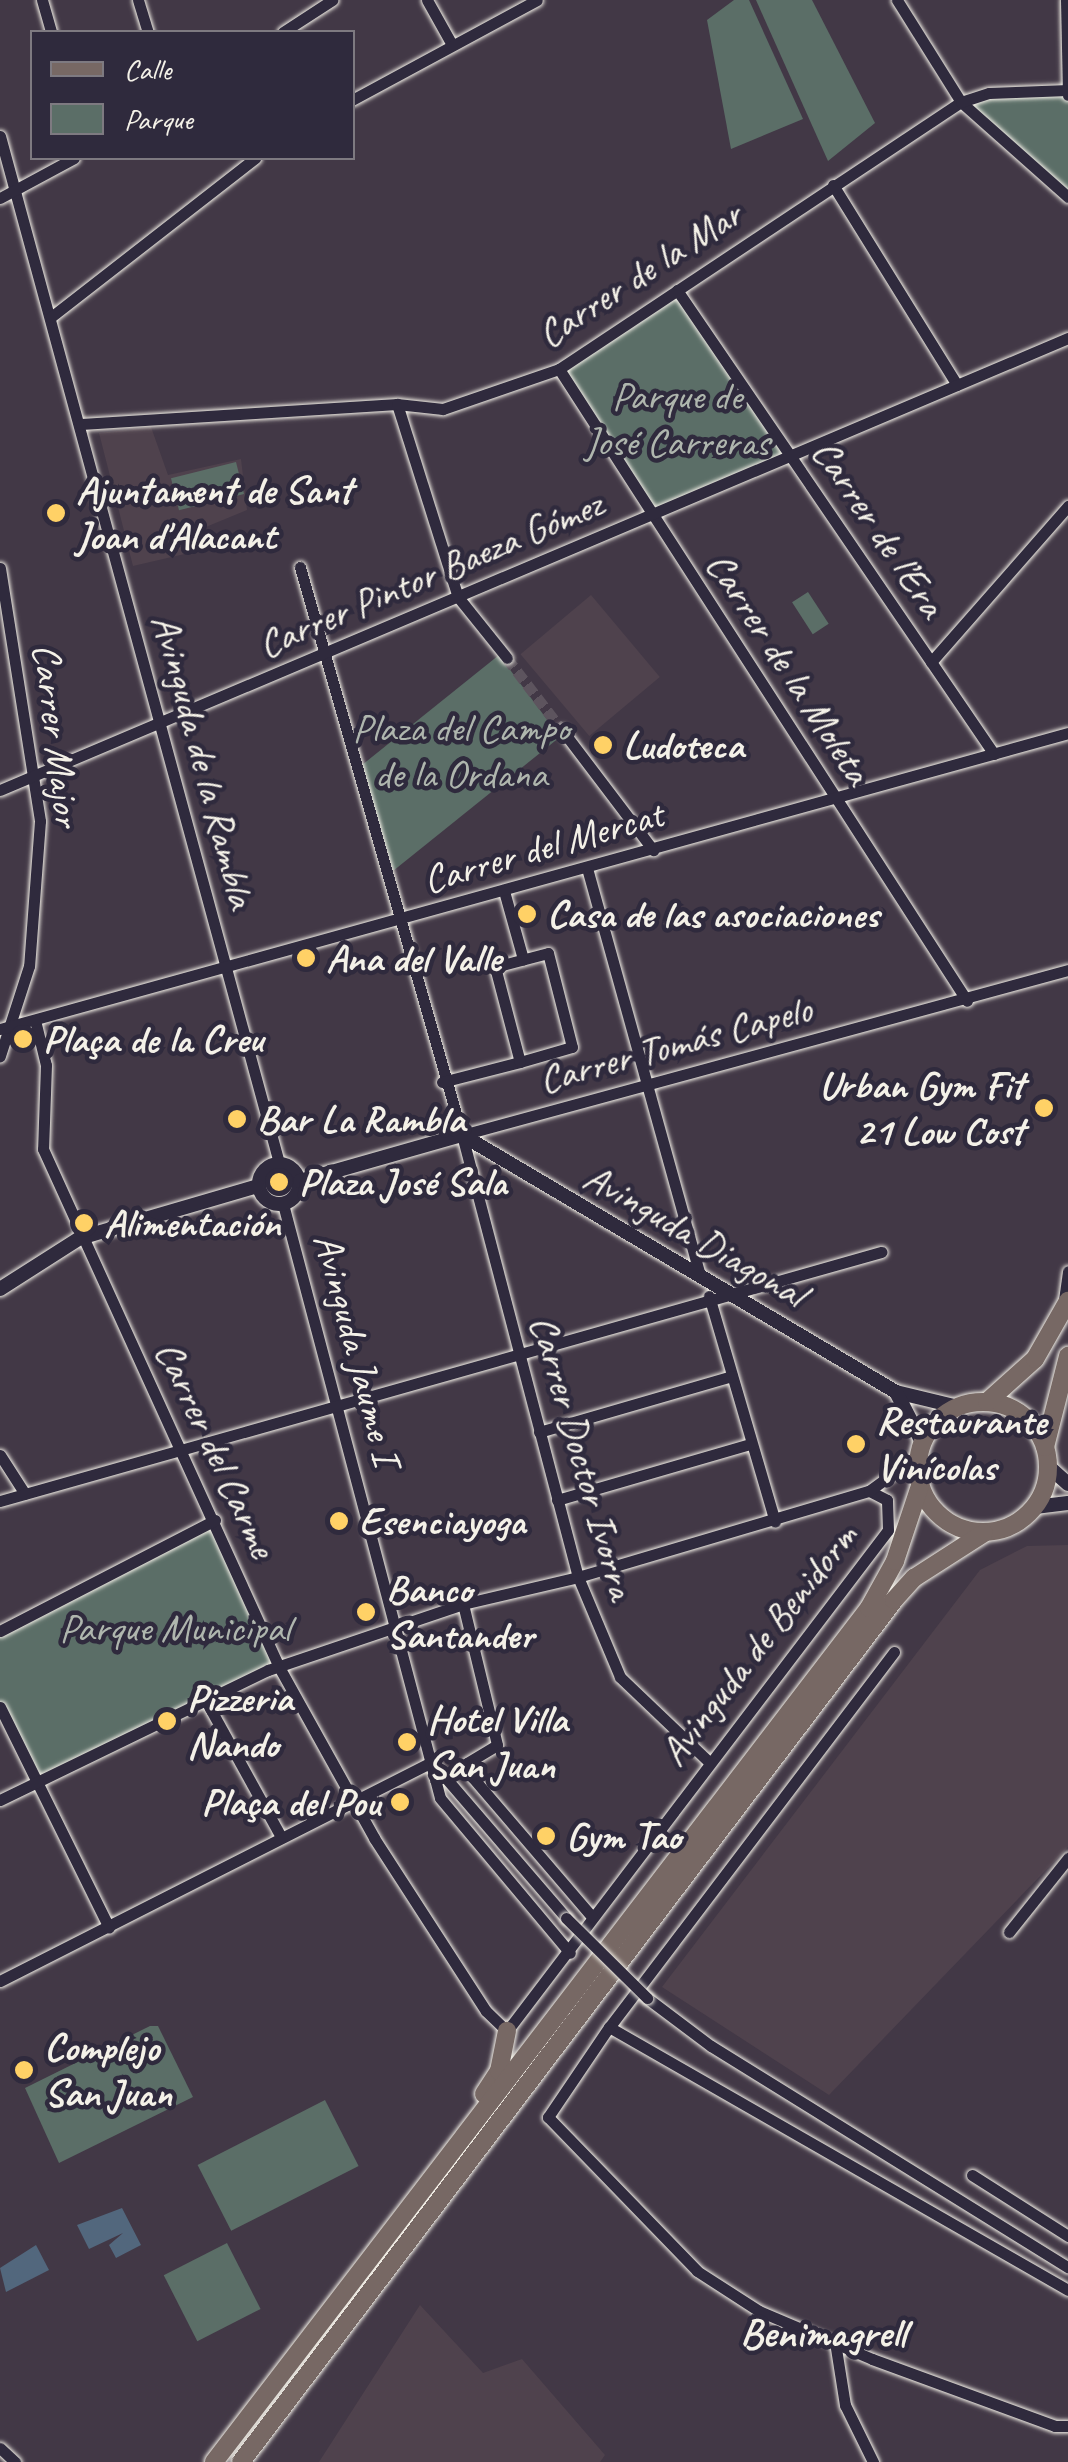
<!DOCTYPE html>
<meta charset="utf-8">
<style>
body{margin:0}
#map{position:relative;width:1068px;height:2462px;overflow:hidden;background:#423846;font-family:Caveat,sans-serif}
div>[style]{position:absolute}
.built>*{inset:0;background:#4f424d;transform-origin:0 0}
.green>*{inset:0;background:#5b6e67;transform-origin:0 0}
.water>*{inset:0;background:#52677d}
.minor-tunnel>*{height:11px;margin-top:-5.5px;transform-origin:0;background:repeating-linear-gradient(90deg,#5d545e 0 11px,transparent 0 16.5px)}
.roads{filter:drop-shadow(0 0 2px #f4f1e8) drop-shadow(0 0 2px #f4f1e8)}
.minor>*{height:11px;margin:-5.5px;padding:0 5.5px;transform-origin:5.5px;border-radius:5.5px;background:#2f2a3d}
.tertiary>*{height:14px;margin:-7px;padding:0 7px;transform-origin:7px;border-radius:7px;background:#2f2a3d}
.tertiary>.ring{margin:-7px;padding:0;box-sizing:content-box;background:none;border:14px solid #2f2a3d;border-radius:50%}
.primary>*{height:18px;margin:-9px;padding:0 9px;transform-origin:9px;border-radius:9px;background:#776864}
.primary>.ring{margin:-9px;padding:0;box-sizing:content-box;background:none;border:18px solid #776864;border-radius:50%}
.bridges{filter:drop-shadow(0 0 2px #f4f1e8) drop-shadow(0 0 2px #f4f1e8)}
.minor-bridge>*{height:11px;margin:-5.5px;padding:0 5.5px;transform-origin:5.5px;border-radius:5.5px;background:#2f2a3d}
.dots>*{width:28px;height:28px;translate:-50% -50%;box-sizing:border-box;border:5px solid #2f2a3d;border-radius:50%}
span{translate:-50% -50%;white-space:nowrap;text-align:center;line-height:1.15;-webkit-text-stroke:9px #2f2a3d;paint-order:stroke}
.street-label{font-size:40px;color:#f4f1e8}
.park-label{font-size:40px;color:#afb6ae}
.poi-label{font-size:40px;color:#f4f1e8;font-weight:700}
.left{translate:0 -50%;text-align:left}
.right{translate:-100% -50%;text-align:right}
.neighbourhood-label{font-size:42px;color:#f4f1e8;font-weight:700}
.legend{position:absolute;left:30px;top:30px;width:325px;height:130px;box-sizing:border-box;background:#2f2a3d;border:2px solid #7e7a81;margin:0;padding:12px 18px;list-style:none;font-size:30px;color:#f4f1e8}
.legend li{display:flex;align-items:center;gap:20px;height:50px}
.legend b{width:50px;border:2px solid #7e7a81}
</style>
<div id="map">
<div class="built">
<div style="clip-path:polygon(151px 427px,168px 475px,241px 459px,247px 510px,184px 536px,189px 553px,133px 566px,99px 433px)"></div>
<div style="left:591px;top:595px;width:107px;height:92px;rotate:50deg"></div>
<div style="clip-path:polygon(1068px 1545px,1068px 1847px,829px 2095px,662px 1987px,980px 1570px,1027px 1546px)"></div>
<div style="clip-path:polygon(420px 2305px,483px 2373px,522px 2359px,605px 2455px,600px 2462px,319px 2462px)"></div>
</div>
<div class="green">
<div style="clip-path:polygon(734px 0,749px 0,803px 119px,731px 149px,707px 20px)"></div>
<div style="clip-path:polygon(756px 0,812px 0,875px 123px,828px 161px)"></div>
<div style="clip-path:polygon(1068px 90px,1068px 197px,961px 102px,989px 93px)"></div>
<div style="clip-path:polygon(677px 290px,791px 456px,650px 515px,559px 369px)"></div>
<div style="left:236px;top:462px;width:33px;height:67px;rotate:76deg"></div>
<div style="left:808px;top:592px;width:38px;height:19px;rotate:57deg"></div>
<div style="clip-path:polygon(499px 655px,560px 737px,393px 871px,362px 765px)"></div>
<div style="clip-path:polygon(215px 1520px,279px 1667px,38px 1781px,0 1707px,0 1631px)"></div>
<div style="clip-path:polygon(150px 2026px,158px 2026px,193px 2097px,59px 2163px,25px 2088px)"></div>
<div style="left:325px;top:2100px;width:74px;height:143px;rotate:63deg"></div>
<div style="left:227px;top:2243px;width:74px;height:71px;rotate:63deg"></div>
</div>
<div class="water">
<div style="clip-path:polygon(122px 2208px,141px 2245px,116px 2258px,109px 2245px,123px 2233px,89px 2249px,77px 2225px)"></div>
<div style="clip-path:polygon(36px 2245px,49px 2270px,6px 2292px,0 2268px)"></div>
</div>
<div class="minor-tunnel">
<div style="left:507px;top:658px;width:91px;rotate:52.6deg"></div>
</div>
<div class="roads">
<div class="minor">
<div style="left:42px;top:0;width:33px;rotate:74deg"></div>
<div style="left:138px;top:0;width:34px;rotate:73deg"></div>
<div style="left:427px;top:0;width:49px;rotate:60.8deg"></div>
<div style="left:897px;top:0;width:120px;rotate:57.9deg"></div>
<div style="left:961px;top:102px;width:143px;rotate:41.6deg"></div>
<div style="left:1066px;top:0;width:95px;rotate:88.8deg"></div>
<div style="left:283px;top:32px;width:59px;rotate:-33.1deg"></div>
<div style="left:352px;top:100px;width:210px;rotate:-28.4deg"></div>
<div style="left:0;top:136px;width:1064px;rotate:74.8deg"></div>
<div style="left:833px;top:185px;width:235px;rotate:58.2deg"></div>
<div style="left:0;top:198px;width:84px;rotate:-28.4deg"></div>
<div style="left:677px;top:290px;width:562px;rotate:55.66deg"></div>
<div style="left:51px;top:317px;width:259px;rotate:-37.9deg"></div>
<div style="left:559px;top:369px;width:752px;rotate:57.15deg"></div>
<div style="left:397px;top:404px;width:202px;rotate:72.5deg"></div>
<div style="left:458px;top:597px;width:78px;rotate:51.2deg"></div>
<div style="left:81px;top:424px;width:317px;rotate:-3.6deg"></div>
<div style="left:397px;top:404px;width:46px;rotate:6.2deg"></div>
<div style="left:443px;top:409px;width:123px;rotate:-19deg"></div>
<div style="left:559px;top:369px;width:483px;rotate:-33.6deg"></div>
<div style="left:961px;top:102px;width:29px;rotate:-18deg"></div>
<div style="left:989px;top:93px;width:79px;rotate:-2.2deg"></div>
<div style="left:300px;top:567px;width:591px;rotate:74.08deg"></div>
<div style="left:462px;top:1135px;width:457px;rotate:75.3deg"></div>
<div style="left:578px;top:1577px;width:108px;rotate:67.2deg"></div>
<div style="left:620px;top:1677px;width:122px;rotate:43.7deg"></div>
<div style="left:0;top:568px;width:256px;rotate:81deg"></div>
<div style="left:40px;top:821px;width:145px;rotate:94.3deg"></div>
<div style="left:29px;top:966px;width:95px;rotate:107.9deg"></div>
<div style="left:931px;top:662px;width:208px;rotate:-48.7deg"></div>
<div style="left:562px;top:730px;width:151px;rotate:52.8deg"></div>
<div style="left:0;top:790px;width:1160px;rotate:-22.94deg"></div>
<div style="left:587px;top:868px;width:422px;rotate:74.5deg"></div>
<div style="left:504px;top:891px;width:71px;rotate:74.4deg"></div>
<div style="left:35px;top:1020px;width:46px;rotate:76.3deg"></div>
<div style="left:46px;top:1065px;width:84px;rotate:92deg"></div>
<div style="left:43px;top:1149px;width:569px;rotate:65.51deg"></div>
<div style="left:279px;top:1667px;width:196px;rotate:60.9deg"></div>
<div style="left:374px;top:1838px;width:206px;rotate:57.1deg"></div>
<div style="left:486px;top:2011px;width:29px;rotate:44deg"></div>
<div style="left:507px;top:2031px;width:629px;rotate:-52.75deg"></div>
<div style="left:888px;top:1530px;width:30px;rotate:-92deg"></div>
<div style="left:887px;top:1500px;width:20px;rotate:-153deg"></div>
<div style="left:0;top:1029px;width:1108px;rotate:-15.49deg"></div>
<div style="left:442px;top:1082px;width:81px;rotate:-14.4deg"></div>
<div style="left:520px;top:1062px;width:54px;rotate:-16.1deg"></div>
<div style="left:572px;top:1047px;width:97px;rotate:-104.3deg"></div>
<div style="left:548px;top:953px;width:55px;rotate:165.2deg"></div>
<div style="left:495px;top:967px;width:98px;rotate:75.3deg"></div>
<div style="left:462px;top:1135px;width:628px;rotate:-15.23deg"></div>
<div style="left:283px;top:1204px;width:614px;rotate:75.19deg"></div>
<div style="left:440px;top:1798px;width:202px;rotate:50deg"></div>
<div style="left:709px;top:1296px;width:235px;rotate:73.7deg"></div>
<div style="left:1063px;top:1307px;width:36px;rotate:-82deg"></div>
<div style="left:539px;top:1432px;width:201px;rotate:-16.2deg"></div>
<div style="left:0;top:1455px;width:46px;rotate:57.3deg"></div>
<div style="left:557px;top:1500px;width:201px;rotate:-16.2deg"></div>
<div style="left:0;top:1501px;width:916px;rotate:-15.78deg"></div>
<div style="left:463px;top:1604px;width:145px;rotate:76.4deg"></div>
<div style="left:497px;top:1745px;width:35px;rotate:149deg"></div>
<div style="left:467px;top:1763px;width:16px;rotate:68deg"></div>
<div style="left:473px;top:1778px;width:183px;rotate:49.4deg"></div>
<div style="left:0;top:1631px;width:242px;rotate:-27.3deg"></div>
<div style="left:894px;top:1652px;width:471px;rotate:127.2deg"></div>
<div style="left:609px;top:2027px;width:109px;rotate:124.1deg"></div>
<div style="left:548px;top:2117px;width:214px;rotate:45.9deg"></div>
<div style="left:697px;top:2271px;width:74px;rotate:32.8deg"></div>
<div style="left:759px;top:2311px;width:123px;rotate:23deg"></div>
<div style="left:872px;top:2359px;width:195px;rotate:20.1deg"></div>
<div style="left:1055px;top:2426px;width:13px"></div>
<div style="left:206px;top:1701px;width:155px;rotate:61.1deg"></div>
<div style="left:0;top:1707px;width:246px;rotate:63.7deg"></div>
<div style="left:432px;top:1762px;width:206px;rotate:49.3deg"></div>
<div style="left:0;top:1800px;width:298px;rotate:-25.9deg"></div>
<div style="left:268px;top:1670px;width:206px;rotate:-18.7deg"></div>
<div style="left:463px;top:1604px;width:118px;rotate:-13.2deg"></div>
<div style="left:578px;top:1577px;width:303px;rotate:-16.5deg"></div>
<div style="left:869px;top:1491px;width:61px;rotate:-36.3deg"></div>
<div style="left:1009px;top:1932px;width:95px;rotate:-51.4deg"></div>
<div style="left:0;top:1981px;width:484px;rotate:-26.9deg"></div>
<div style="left:647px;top:1998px;width:80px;rotate:36.9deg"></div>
<div style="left:711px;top:2046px;width:420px;rotate:31.8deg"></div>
<div style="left:609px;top:2027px;width:529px;rotate:29.81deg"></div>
<div style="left:972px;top:2175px;width:114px;rotate:32.4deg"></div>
<div style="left:835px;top:2342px;width:64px;rotate:81deg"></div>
<div style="left:845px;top:2405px;width:64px;rotate:63.8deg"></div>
<div style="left:0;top:2448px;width:21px;rotate:43deg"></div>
</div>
<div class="tertiary">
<div class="ring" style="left:259px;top:1164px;width:26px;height:26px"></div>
<div style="left:300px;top:1181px;width:168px;rotate:-15.9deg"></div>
<div style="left:462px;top:1135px;width:504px;rotate:30.63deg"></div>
<div style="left:896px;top:1392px;width:64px;rotate:13.6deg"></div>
<div style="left:0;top:1289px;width:95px;rotate:-32.5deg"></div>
<div style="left:80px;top:1238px;width:185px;rotate:-16.3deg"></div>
<div style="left:896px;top:1392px;width:56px;rotate:62.5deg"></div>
<div style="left:1048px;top:1466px;width:27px;rotate:42deg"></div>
<div style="left:1035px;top:1507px;width:33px;rotate:-7deg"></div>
</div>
<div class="primary">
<div class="ring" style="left:918px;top:1402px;width:112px;height:112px"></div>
<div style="left:987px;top:1402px;width:64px;rotate:-41.9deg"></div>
<div style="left:1035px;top:1359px;width:67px;rotate:-60.4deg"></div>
<div style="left:1045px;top:1447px;width:94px;rotate:-75.8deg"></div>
<div style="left:484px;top:2094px;width:27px;rotate:-57deg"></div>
<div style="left:499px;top:2071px;width:41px;rotate:-78.7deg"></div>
<div style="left:214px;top:2462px;width:1076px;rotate:-52.51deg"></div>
<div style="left:869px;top:1608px;width:54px;rotate:-61deg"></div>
<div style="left:895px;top:1561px;width:79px;rotate:-71.6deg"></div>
<div style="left:241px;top:2462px;width:1081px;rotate:-52.85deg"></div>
<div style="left:894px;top:1600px;width:30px;rotate:-48deg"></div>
<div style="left:914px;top:1578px;width:83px;rotate:-32.7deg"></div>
</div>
</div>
<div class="bridges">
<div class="minor-bridge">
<div style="left:566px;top:1918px;width:114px;rotate:44.6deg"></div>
</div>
</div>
<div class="dots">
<div style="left:56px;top:513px;background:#ffd166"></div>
<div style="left:603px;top:745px;background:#ffd166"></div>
<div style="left:527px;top:914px;background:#ffd166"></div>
<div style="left:306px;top:958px;background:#ffd166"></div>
<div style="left:23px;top:1039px;background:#ffd166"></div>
<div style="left:1044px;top:1108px;background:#ffd166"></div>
<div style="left:237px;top:1119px;background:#ffd166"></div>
<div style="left:279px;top:1182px;background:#ffd166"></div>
<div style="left:84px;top:1223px;background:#ffd166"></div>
<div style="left:856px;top:1444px;background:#ffd166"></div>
<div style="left:339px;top:1521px;background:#ffd166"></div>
<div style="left:366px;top:1612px;background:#ffd166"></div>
<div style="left:167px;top:1721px;background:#ffd166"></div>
<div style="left:407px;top:1742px;background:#ffd166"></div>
<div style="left:400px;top:1802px;background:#ffd166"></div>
<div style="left:546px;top:1836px;background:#ffd166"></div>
<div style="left:24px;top:2070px;background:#ffd166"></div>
</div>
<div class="street-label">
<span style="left:639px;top:274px;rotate:-33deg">Carrer de la Mar</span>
<span style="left:879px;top:528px;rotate:56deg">Carrer de l’Era</span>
<span style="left:430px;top:574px;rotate:-23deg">Carrer Pintor Baeza Gómez</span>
<span style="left:789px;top:668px;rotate:57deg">Carrer de la Moleta</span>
<span style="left:57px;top:735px;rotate:83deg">Carrer Major</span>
<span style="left:204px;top:761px;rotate:75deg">Avinguda de la Rambla</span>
<span style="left:543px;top:847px;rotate:-16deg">Carrer del Mercat</span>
<span style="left:675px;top:1044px;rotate:-15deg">Carrer Tomás Capelo</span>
<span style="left:695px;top:1235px;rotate:30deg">Avinguda Diagonal</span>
<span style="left:357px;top:1349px;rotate:75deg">Avinguda Jaume I</span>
<span style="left:216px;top:1449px;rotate:65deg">Carrer del Carme</span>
<span style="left:583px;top:1457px;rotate:74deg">Carrer Doctor Ivorra</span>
<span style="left:758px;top:1644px;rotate:-52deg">Avinguda de Benidorm</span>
</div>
<div class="park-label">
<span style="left:677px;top:419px">Parque de<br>José Carreras</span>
<span style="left:461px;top:751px">Plaza del Campo<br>de la Ordana</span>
<span style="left:175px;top:1628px">Parque Municipal</span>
</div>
<div class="poi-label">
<span class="left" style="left:76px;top:513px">Ajuntament de Sant<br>Joan d'Alacant</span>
<span class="left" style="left:623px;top:745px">Ludoteca</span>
<span class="left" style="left:547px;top:914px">Casa de las asociaciones</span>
<span class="left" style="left:326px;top:958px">Ana del Valle</span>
<span class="left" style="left:43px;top:1039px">Plaça de la Creu</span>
<span class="right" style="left:1024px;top:1108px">Urban Gym Fit<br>21 Low Cost</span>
<span class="left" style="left:257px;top:1119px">Bar La Rambla</span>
<span class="left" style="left:299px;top:1182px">Plaza José Sala</span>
<span class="left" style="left:104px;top:1223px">Alimentación</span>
<span class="left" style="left:876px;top:1444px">Restaurante<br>Vinícolas</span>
<span class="left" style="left:359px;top:1521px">Esenciayoga</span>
<span class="left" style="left:386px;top:1612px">Banco<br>Santander</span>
<span class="left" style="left:187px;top:1721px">Pizzeria<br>Nando</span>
<span class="left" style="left:427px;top:1742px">Hotel Villa<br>San Juan</span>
<span class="right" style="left:380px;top:1802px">Plaça del Pou</span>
<span class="left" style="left:566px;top:1836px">Gym Tao</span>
<span class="left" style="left:44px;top:2070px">Complejo<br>San Juan</span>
</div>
<div class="neighbourhood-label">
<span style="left:823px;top:2334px">Benimagrell</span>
</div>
<ul class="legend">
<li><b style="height:12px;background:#776864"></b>Calle</li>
<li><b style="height:28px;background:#5b6e67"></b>Parque</li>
</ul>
</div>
